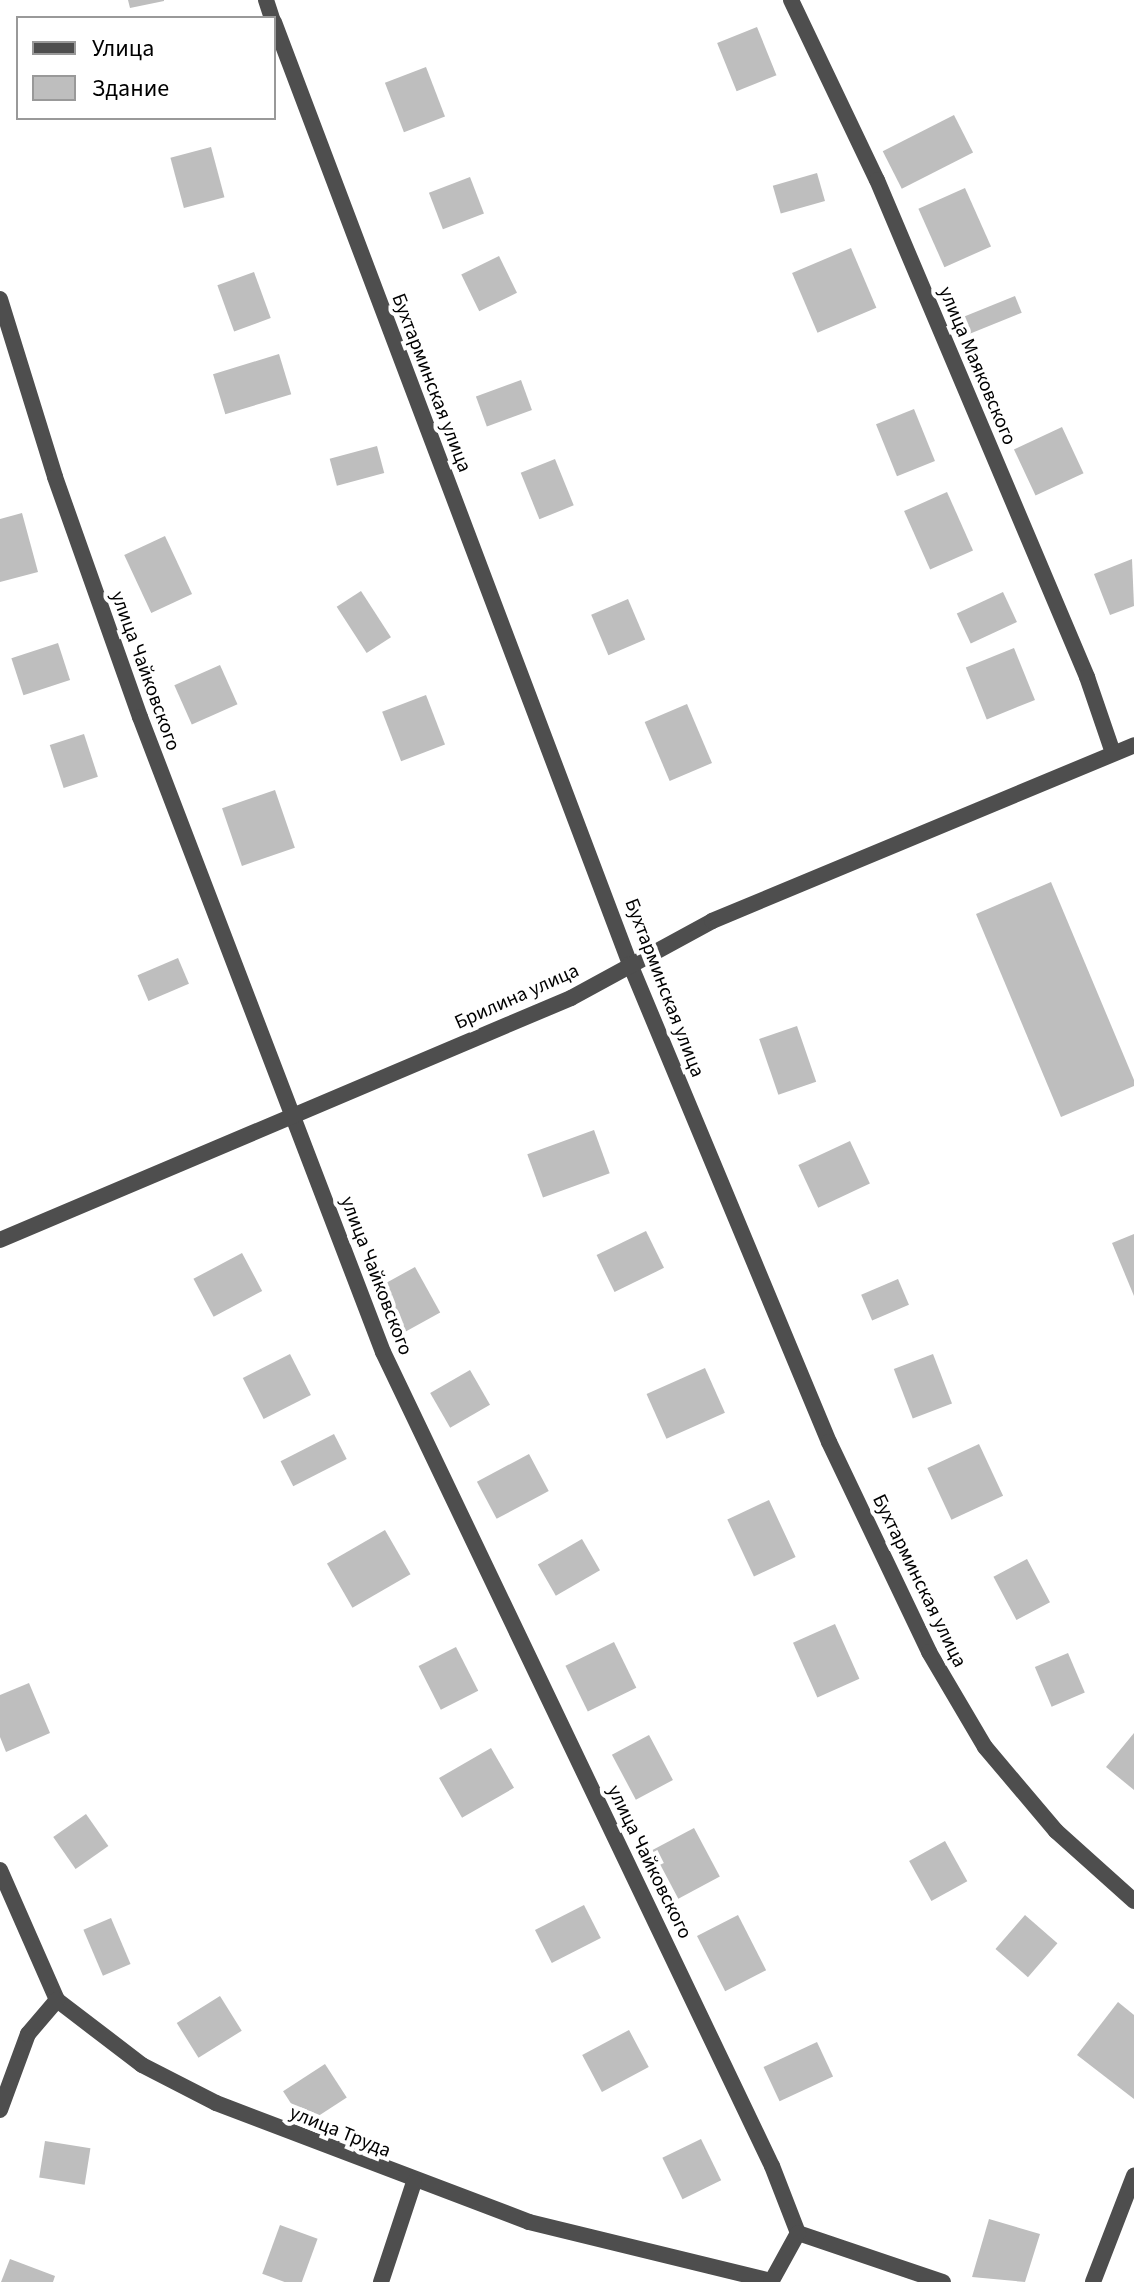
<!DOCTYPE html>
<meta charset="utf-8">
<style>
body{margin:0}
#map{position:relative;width:1134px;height:2282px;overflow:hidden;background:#fff;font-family:"Source Sans 3",sans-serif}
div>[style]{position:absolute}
.building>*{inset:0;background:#bebebe;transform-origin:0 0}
.minor>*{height:16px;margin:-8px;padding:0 8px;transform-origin:8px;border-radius:8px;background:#4e4e4e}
span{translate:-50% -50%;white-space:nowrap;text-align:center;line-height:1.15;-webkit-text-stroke:8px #fff;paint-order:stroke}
.street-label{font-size:20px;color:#000}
.legend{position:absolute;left:16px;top:16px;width:260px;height:104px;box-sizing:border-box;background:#fff;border:2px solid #999;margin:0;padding:10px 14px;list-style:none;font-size:24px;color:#000}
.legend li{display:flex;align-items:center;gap:16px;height:40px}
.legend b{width:40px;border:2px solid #999}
</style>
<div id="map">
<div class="building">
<div style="clip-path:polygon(128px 0,164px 0,164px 1px,130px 8px)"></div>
<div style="left:757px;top:27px;width:52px;height:43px;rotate:68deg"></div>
<div style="left:426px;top:67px;width:53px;height:44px;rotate:69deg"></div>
<div style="left:954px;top:115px;width:42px;height:80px;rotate:63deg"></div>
<div style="left:211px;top:147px;width:52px;height:42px;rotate:75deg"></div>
<div style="left:817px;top:173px;width:29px;height:46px;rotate:74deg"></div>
<div style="left:470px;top:177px;width:39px;height:44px;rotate:69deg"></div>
<div style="left:965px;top:188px;width:64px;height:51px;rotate:66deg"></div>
<div style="left:851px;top:248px;width:65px;height:64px;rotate:67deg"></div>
<div style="left:499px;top:256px;width:41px;height:42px;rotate:64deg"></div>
<div style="left:254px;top:272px;width:49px;height:39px;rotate:70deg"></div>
<div style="left:1015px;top:296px;width:18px;height:58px;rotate:68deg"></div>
<div style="left:279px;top:354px;width:42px;height:69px;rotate:73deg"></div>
<div style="left:521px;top:380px;width:32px;height:48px;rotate:70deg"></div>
<div style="left:914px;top:409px;width:56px;height:41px;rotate:68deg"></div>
<div style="left:1062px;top:427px;width:51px;height:53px;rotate:65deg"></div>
<div style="left:377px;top:446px;width:28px;height:49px;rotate:75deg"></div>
<div style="left:555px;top:459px;width:50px;height:37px;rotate:68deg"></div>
<div style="left:947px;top:492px;width:64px;height:47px;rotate:66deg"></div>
<div style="clip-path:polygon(22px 513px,38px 572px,0 582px,0 519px)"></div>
<div style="left:165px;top:536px;width:64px;height:45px;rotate:65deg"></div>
<div style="clip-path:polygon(1132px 559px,1134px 606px,1110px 615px,1094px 574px)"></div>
<div style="left:361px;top:591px;width:55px;height:29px;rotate:57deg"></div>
<div style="left:1003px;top:592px;width:33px;height:51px;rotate:65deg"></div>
<div style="left:628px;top:599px;width:44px;height:40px;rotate:67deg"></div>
<div style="left:58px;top:643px;width:39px;height:49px;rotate:72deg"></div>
<div style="left:1014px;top:648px;width:56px;height:52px;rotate:68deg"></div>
<div style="left:220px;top:665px;width:43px;height:50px;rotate:66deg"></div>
<div style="left:426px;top:695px;width:53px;height:47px;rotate:69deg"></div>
<div style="left:687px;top:704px;width:64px;height:46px;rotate:67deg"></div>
<div style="left:84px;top:734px;width:45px;height:36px;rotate:72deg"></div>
<div style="left:275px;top:790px;width:61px;height:56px;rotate:71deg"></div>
<div style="clip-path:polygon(1051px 882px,1134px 1080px,1134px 1086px,1061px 1117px,976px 914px)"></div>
<div style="left:178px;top:958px;width:28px;height:44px;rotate:67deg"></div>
<div style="left:797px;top:1026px;width:59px;height:40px;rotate:71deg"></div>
<div style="left:594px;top:1130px;width:46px;height:71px;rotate:70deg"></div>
<div style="left:850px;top:1141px;width:47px;height:57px;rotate:65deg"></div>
<div style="left:646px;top:1231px;width:41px;height:55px;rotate:64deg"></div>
<div style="clip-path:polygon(1134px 1234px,1134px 1296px,1112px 1243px)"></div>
<div style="left:242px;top:1253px;width:43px;height:55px;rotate:62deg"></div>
<div style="left:415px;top:1267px;width:52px;height:43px;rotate:61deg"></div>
<div style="left:898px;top:1279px;width:28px;height:40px;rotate:67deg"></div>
<div style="left:290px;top:1354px;width:46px;height:53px;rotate:63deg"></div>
<div style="left:933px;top:1354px;width:53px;height:42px;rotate:69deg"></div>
<div style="left:705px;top:1368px;width:49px;height:64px;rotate:66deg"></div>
<div style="left:470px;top:1370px;width:40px;height:46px;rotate:60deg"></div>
<div style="left:334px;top:1434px;width:28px;height:60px;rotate:63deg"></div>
<div style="left:979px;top:1444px;width:57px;height:57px;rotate:65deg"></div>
<div style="left:529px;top:1454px;width:42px;height:59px;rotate:62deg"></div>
<div style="left:769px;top:1500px;width:63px;height:46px;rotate:65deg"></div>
<div style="left:385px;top:1530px;width:51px;height:67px;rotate:60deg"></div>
<div style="left:582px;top:1539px;width:36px;height:51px;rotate:60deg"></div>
<div style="left:1027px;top:1559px;width:49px;height:38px;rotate:62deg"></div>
<div style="left:835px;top:1624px;width:60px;height:46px;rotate:66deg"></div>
<div style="left:614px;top:1642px;width:51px;height:54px;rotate:64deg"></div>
<div style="left:456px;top:1647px;width:49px;height:42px;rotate:63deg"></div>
<div style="left:1068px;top:1653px;width:43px;height:36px;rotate:67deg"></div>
<div style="clip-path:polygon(29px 1683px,50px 1733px,6px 1752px,0 1737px,0 1695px)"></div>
<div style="clip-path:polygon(1134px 1733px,1134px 1790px,1106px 1767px)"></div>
<div style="left:649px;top:1735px;width:51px;height:42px;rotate:62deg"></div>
<div style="left:491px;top:1748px;width:46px;height:60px;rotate:60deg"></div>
<div style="left:86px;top:1814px;width:39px;height:40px;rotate:55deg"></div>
<div style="left:694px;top:1828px;width:55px;height:47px;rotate:62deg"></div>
<div style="left:945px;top:1841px;width:46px;height:41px;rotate:61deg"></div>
<div style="left:584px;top:1905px;width:37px;height:55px;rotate:63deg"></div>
<div style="left:738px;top:1915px;width:62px;height:46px;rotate:63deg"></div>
<div style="left:1025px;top:1915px;width:43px;height:45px;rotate:41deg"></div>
<div style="left:111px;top:1918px;width:50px;height:30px;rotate:67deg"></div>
<div style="left:220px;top:1996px;width:41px;height:51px;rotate:58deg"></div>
<div style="clip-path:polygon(1118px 2002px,1134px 2015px,1134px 2099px,1077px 2055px)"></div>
<div style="left:629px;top:2030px;width:42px;height:53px;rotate:62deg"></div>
<div style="left:817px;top:2042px;width:38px;height:59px;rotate:65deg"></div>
<div style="left:325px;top:2064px;width:40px;height:50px;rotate:57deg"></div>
<div style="left:701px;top:2139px;width:46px;height:43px;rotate:64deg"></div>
<div style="left:45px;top:2141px;width:46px;height:37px;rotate:9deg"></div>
<div style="clip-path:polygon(989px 2219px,1040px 2234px,1025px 2282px,972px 2277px)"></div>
<div style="left:280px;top:2225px;width:40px;height:52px;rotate:20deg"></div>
<div style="clip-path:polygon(10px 2259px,55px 2276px,53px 2282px,1px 2282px)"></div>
</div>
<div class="minor">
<div style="left:266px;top:0;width:19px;rotate:72deg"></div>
<div style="left:791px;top:0;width:199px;rotate:64.5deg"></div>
<div style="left:877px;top:180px;width:540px;rotate:67.09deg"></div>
<div style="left:1087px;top:677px;width:80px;rotate:71.1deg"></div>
<div style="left:274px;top:22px;width:1007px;rotate:69.3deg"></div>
<div style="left:630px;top:964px;width:518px;rotate:67.4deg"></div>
<div style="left:829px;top:1442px;width:233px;rotate:64.5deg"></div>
<div style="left:929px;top:1652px;width:110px;rotate:59.5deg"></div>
<div style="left:985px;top:1747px;width:110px;rotate:49.8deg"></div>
<div style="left:1056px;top:1831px;width:105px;rotate:41.9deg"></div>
<div style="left:0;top:299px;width:186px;rotate:72.8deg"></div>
<div style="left:55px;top:477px;width:255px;rotate:70.5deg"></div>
<div style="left:140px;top:717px;width:680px;rotate:69.06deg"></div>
<div style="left:383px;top:1352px;width:902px;rotate:64.46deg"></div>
<div style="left:772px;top:2166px;width:72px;rotate:68.8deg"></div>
<div style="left:0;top:1240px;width:620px;rotate:-22.97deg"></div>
<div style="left:571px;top:998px;width:161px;rotate:-28.6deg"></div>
<div style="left:712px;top:921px;width:457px;rotate:-22.6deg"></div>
<div style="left:0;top:1870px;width:142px;rotate:66.3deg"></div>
<div style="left:57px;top:2000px;width:107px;rotate:37.4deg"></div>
<div style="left:142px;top:2065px;width:83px;rotate:27.2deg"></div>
<div style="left:216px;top:2103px;width:335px;rotate:20.8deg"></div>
<div style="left:529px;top:2222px;width:249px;rotate:13.7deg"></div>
<div style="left:0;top:2110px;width:81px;rotate:-69.8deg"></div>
<div style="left:28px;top:2034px;width:45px;rotate:-49.5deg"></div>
<div style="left:798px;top:2233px;width:153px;rotate:18.7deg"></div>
<div style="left:381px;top:2282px;width:105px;rotate:-71.7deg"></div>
<div style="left:771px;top:2282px;width:56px;rotate:-61.1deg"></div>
<div style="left:1093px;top:2282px;width:114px;rotate:-68.9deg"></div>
</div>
<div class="street-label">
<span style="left:977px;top:366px;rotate:67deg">улица Маяковского</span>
<span style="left:431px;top:383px;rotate:69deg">Бухтарминская улица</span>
<span style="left:145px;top:671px;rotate:70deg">улица Чайковского</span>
<span style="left:664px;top:988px;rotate:69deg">Бухтарминская улица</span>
<span style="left:517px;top:997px;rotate:-24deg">Брилина улица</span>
<span style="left:376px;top:1276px;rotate:69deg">улица Чайковского</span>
<span style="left:919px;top:1581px;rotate:64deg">Бухтарминская улица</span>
<span style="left:649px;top:1862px;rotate:64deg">улица Чайковского</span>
<span style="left:340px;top:2132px;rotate:22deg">улица Труда</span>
</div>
<ul class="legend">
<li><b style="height:10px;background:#4e4e4e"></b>Улица</li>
<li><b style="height:22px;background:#bebebe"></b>Здание</li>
</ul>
</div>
